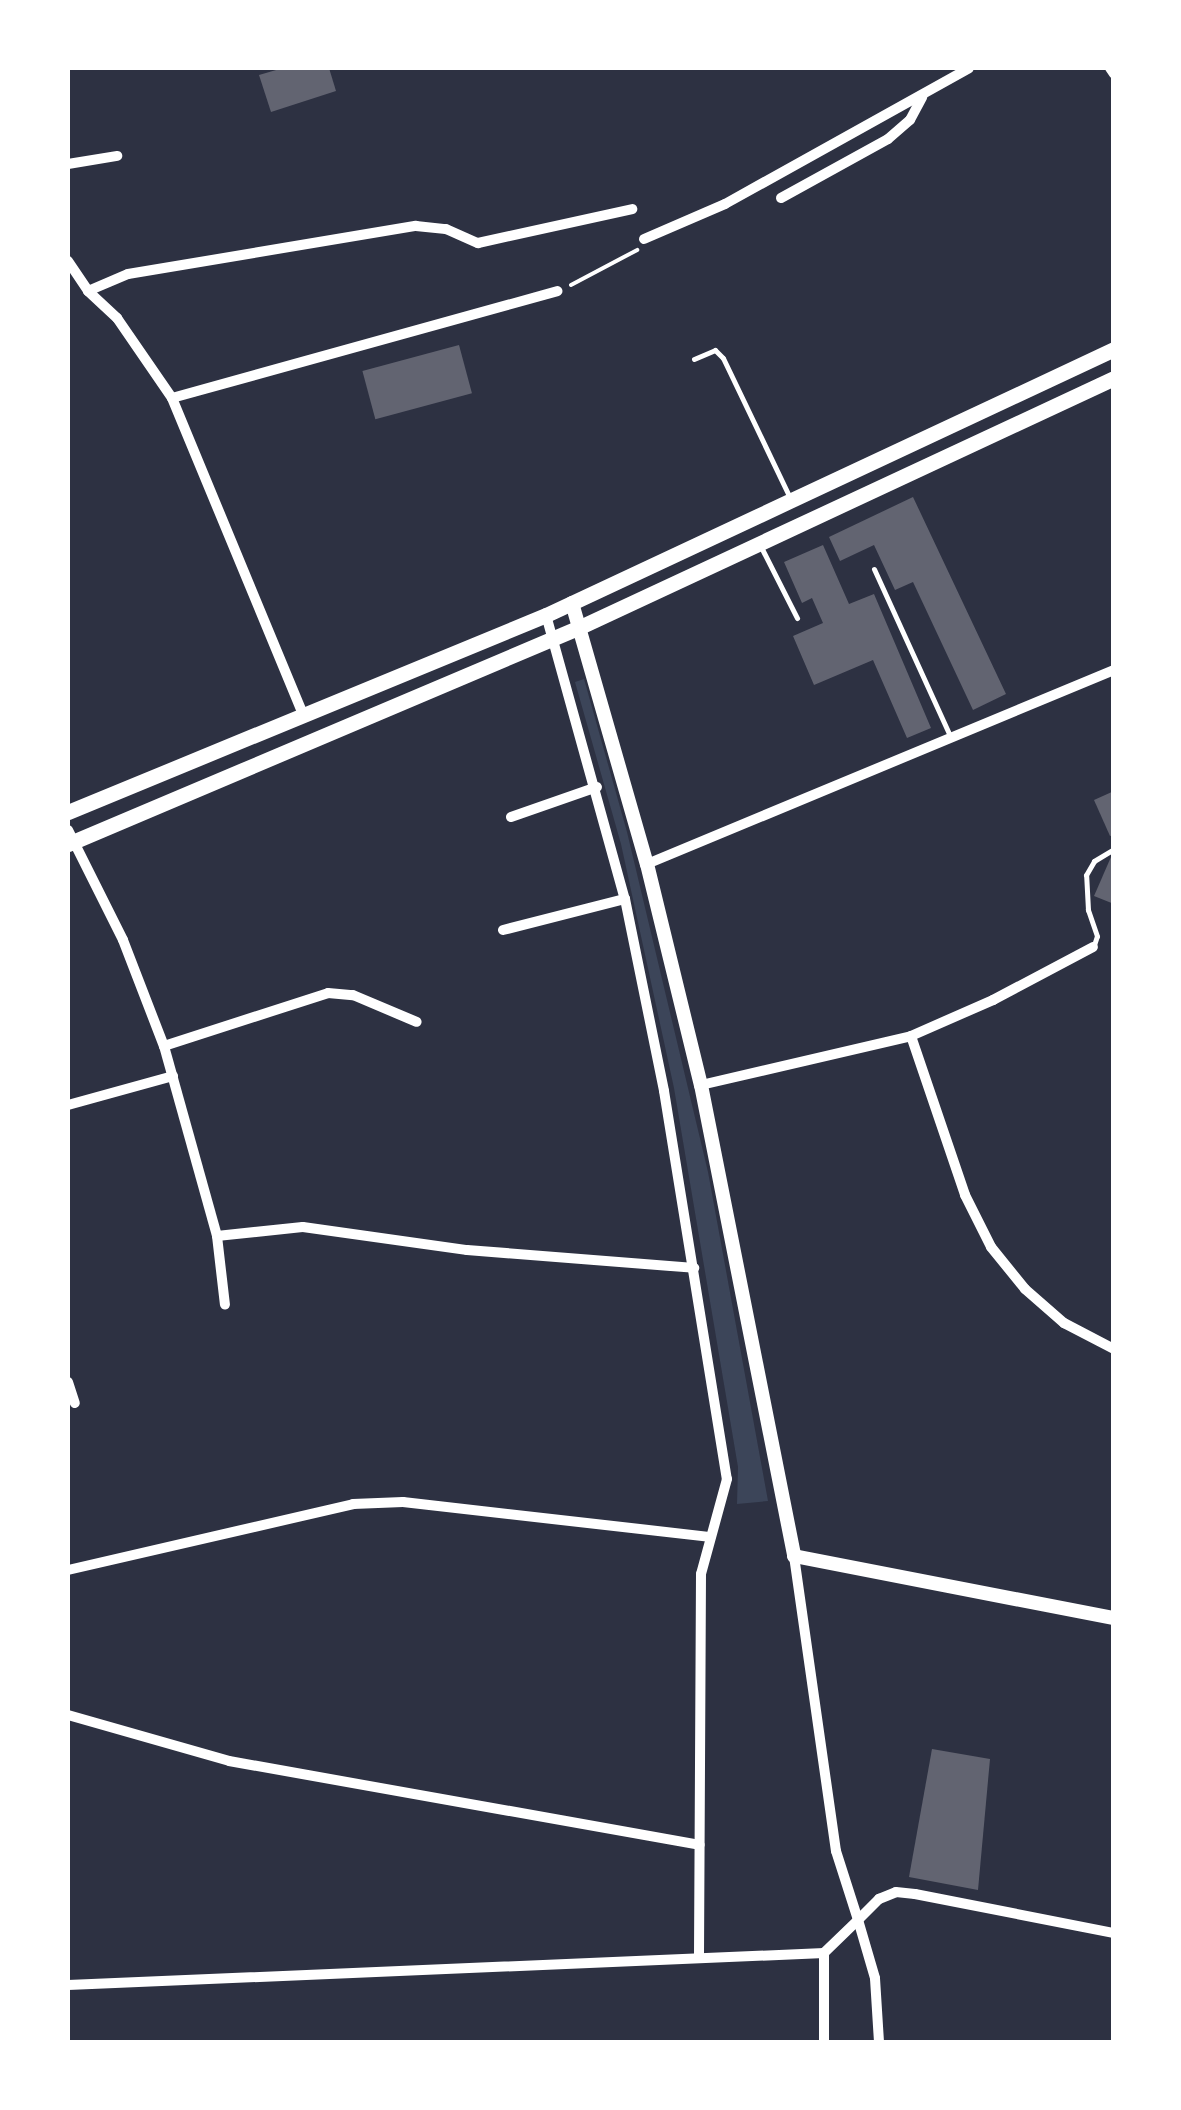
<!DOCTYPE html>
<style>
body{margin:0}
#map{position:relative;width:1181px;height:2110px;overflow:hidden;background:#2d3142;font-family:"Open Sans",sans-serif}
div>[style]{position:absolute}
.green>*{inset:0;background:#3c4559}
.building>*{inset:0;background:#626471;transform-origin:0 0}
.path>*{height:4px;margin:-2px;padding:0 2px;transform-origin:2px;border-radius:2px;background:#fff}
.service>*{height:5px;margin:-2.5px;padding:0 2.5px;transform-origin:2.5px;border-radius:2.5px;background:#fff}
.minor>*{height:10px;margin:-5px;padding:0 5px;transform-origin:5px;border-radius:5px;background:#fff}
.tertiary>*{height:14px;margin:-7px;padding:0 7px;transform-origin:7px;border-radius:7px;background:#fff}
.secondary>*{height:15px;margin:-7.5px;padding:0 7.5px;transform-origin:7.5px;border-radius:7.5px;background:#fff}
span{translate:-50% -50%;white-space:nowrap;text-align:center;line-height:1.15;-webkit-text-stroke:8px #fff;paint-order:stroke}
.frame{position:absolute;inset:0;border:70px solid #fff;pointer-events:none}
</style>
<div id="map">
<div class="green">
<div style="clip-path:polygon(584px 679px,627px 832px,708px 1172px,768px 1501px,737px 1504px,738px 1467px,674px 1088px,621px 844px,575px 682px)"></div>
</div>
<div class="building">
<div style="clip-path:polygon(283px 68px,329px 68px,336px 91px,271px 112px,259px 75px)"></div>
<div style="left:459px;top:345px;width:50px;height:100px;rotate:75deg"></div>
<div style="clip-path:polygon(913px 497px,1006px 694px,973px 710px,913px 582px,895px 590px,874px 545px,840px 561px,829px 537px)"></div>
<div style="clip-path:polygon(823px 545px,849px 604px,874px 594px,931px 728px,907px 738px,873px 660px,814px 685px,793px 636px,823px 623px,812px 598px,802px 603px,784px 562px)"></div>
<div style="clip-path:polygon(1114px 791px,1114px 835px,1110px 836px,1094px 800px)"></div>
<div style="clip-path:polygon(1111px 857px,1114px 859px,1114px 904px,1094px 896px)"></div>
<div style="clip-path:polygon(932px 1749px,990px 1759px,978px 1890px,909px 1877px)"></div>
</div>
<div class="path">
<div style="left:571px;top:285px;width:75px;rotate:-27.9deg"></div>
</div>
<div class="service">
<div style="left:694px;top:359px;width:23px;rotate:-23deg"></div>
<div style="left:715px;top:350px;width:11px;rotate:45deg"></div>
<div style="left:723px;top:358px;width:153px;rotate:64.4deg"></div>
<div style="left:760px;top:545px;width:82px;rotate:63.1deg"></div>
<div style="left:874px;top:569px;width:186px;rotate:65.5deg"></div>
<div style="left:1094px;top:945px;width:9px;rotate:-72deg"></div>
<div style="left:1097px;top:936px;width:28px;rotate:-109deg"></div>
<div style="left:1088px;top:910px;width:35px;rotate:-93deg"></div>
<div style="left:1086px;top:875px;width:16px;rotate:-60deg"></div>
<div style="left:1094px;top:861px;width:23px;rotate:-31deg"></div>
</div>
<div class="minor">
<div style="left:1110px;top:68px;width:7px;rotate:56deg"></div>
<div style="left:68px;top:164px;width:50px;rotate:-9.3deg"></div>
<div style="left:781px;top:198px;width:122px;rotate:-28.9deg"></div>
<div style="left:888px;top:139px;width:29px;rotate:-41deg"></div>
<div style="left:910px;top:120px;width:26px;rotate:-62deg"></div>
<div style="left:644px;top:239px;width:88px;rotate:-23.4deg"></div>
<div style="left:725px;top:204px;width:279px;rotate:-29.1deg"></div>
<div style="left:68px;top:261px;width:36px;rotate:56deg"></div>
<div style="left:88px;top:291px;width:40px;rotate:43deg"></div>
<div style="left:117px;top:318px;width:97px;rotate:55.5deg"></div>
<div style="left:172px;top:398px;width:345px;rotate:67.5deg"></div>
<div style="left:88px;top:291px;width:43px;rotate:-23deg"></div>
<div style="left:128px;top:274px;width:292px;rotate:-9.5deg"></div>
<div style="left:416px;top:226px;width:30px;rotate:6deg"></div>
<div style="left:446px;top:229px;width:35px;rotate:24deg"></div>
<div style="left:478px;top:243px;width:158px;rotate:-12.4deg"></div>
<div style="left:172px;top:398px;width:400px;rotate:-15.5deg"></div>
<div style="left:546px;top:615px;width:295px;rotate:74.5deg"></div>
<div style="left:625px;top:899px;width:196px;rotate:78.5deg"></div>
<div style="left:664px;top:1091px;width:393px;rotate:80.8deg"></div>
<div style="left:727px;top:1479px;width:98px;rotate:105.3deg"></div>
<div style="left:701px;top:1574px;width:381px;rotate:90.3deg"></div>
<div style="left:511px;top:817px;width:91px;rotate:-19.2deg"></div>
<div style="left:68px;top:830px;width:123px;rotate:63.4deg"></div>
<div style="left:123px;top:940px;width:114px;rotate:68.9deg"></div>
<div style="left:164px;top:1046px;width:197px;rotate:74.4deg"></div>
<div style="left:217px;top:1236px;width:69px;rotate:83.4deg"></div>
<div style="left:647px;top:864px;width:506px;rotate:-22.56deg"></div>
<div style="left:503px;top:930px;width:126px;rotate:-14.3deg"></div>
<div style="left:911px;top:1036px;width:168px;rotate:71.2deg"></div>
<div style="left:965px;top:1195px;width:58px;rotate:63.4deg"></div>
<div style="left:991px;top:1247px;width:54px;rotate:51deg"></div>
<div style="left:1025px;top:1289px;width:52px;rotate:41.1deg"></div>
<div style="left:1064px;top:1323px;width:56px;rotate:27.5deg"></div>
<div style="left:164px;top:1046px;width:172px;rotate:-17.9deg"></div>
<div style="left:328px;top:993px;width:25px;rotate:5deg"></div>
<div style="left:353px;top:995px;width:69px;rotate:22.9deg"></div>
<div style="left:701px;top:1085px;width:216px;rotate:-13.1deg"></div>
<div style="left:911px;top:1036px;width:90px;rotate:-23.7deg"></div>
<div style="left:993px;top:1000px;width:113px;rotate:-27.9deg"></div>
<div style="left:68px;top:1105px;width:109px;rotate:-15.4deg"></div>
<div style="left:217px;top:1236px;width:86px;rotate:-6deg"></div>
<div style="left:303px;top:1227px;width:166px;rotate:8deg"></div>
<div style="left:467px;top:1250px;width:228px;rotate:4.5deg"></div>
<div style="left:68px;top:1382px;width:22px;rotate:72deg"></div>
<div style="left:794px;top:1556px;width:298px;rotate:81.9deg"></div>
<div style="left:836px;top:1851px;width:72px;rotate:72.3deg"></div>
<div style="left:858px;top:1920px;width:47px;rotate:135.9deg"></div>
<div style="left:824px;top:1953px;width:89px;rotate:90deg"></div>
<div style="left:68px;top:1570px;width:293px;rotate:-13deg"></div>
<div style="left:353px;top:1504px;width:50px;rotate:-2.3deg"></div>
<div style="left:403px;top:1502px;width:308px;rotate:6.5deg"></div>
<div style="left:68px;top:1715px;width:167px;rotate:15.9deg"></div>
<div style="left:229px;top:1761px;width:478px;rotate:10.1deg"></div>
<div style="left:68px;top:1985px;width:757px;rotate:-2.42deg"></div>
<div style="left:879px;top:2042px;width:64px;rotate:-93.6deg"></div>
<div style="left:875px;top:1978px;width:60px;rotate:-106.3deg"></div>
<div style="left:858px;top:1920px;width:30px;rotate:-45deg"></div>
<div style="left:879px;top:1899px;width:18px;rotate:-22deg"></div>
<div style="left:896px;top:1892px;width:19px;rotate:6deg"></div>
<div style="left:915px;top:1894px;width:203px;rotate:11.1deg"></div>
</div>
<div class="tertiary">
<div style="left:572px;top:603px;width:272px;rotate:74deg"></div>
<div style="left:647px;top:864px;width:228px;rotate:76.3deg"></div>
<div style="left:701px;top:1085px;width:480px;rotate:78.8deg"></div>
<div style="left:794px;top:1556px;width:326px;rotate:11deg"></div>
</div>
<div class="secondary">
<div style="left:68px;top:812px;width:517px;rotate:-22.4deg"></div>
<div style="left:546px;top:615px;width:627px;rotate:-25.09deg"></div>
<div style="left:68px;top:844px;width:556px;rotate:-22.97deg"></div>
<div style="left:580px;top:627px;width:589px;rotate:-25deg"></div>
</div>
<div class="frame"></div>
</div>
